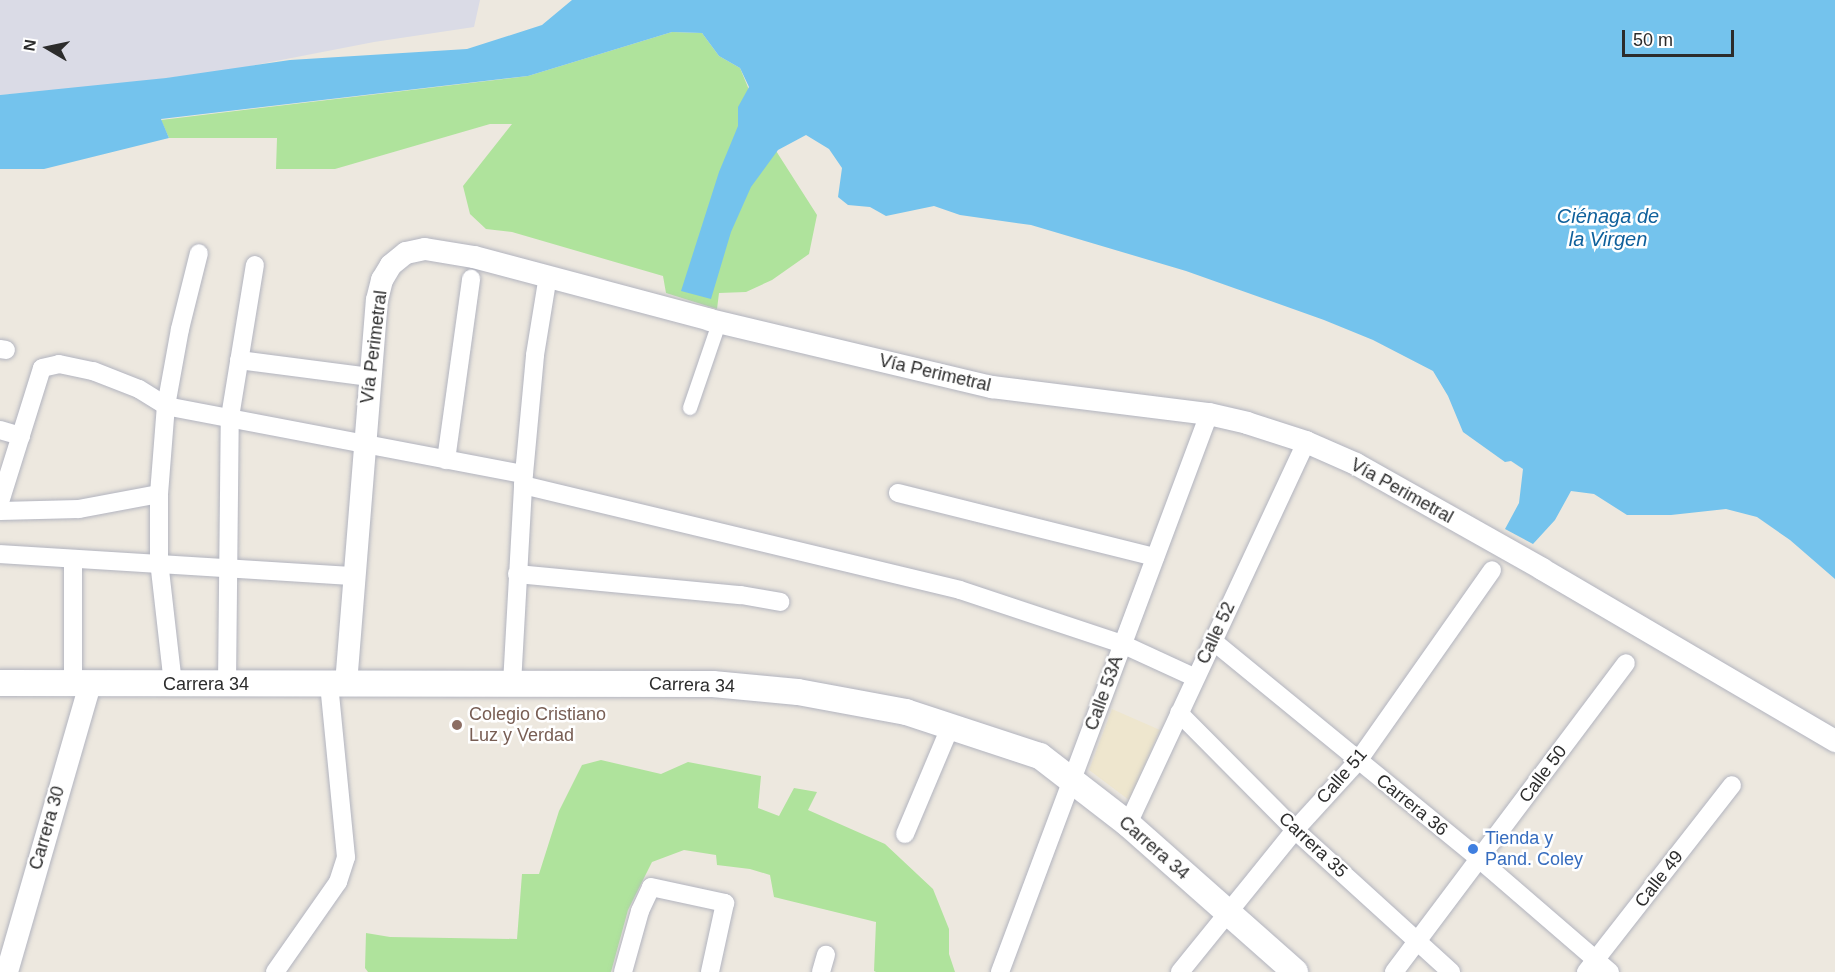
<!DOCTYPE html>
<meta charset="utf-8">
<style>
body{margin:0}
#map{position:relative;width:1835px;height:972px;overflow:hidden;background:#ede8df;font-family:Arial,sans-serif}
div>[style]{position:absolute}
.education>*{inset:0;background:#eee6ce}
.airport>*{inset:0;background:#dadbe6}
.green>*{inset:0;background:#afe39c}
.water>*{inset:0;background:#74c3ed}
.roads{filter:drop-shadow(0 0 2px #b2b4bf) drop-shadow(0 0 2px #b2b4bf)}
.pedestrian>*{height:14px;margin:-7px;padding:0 7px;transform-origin:7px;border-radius:7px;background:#fff}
.minor>*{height:18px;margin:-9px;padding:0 9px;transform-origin:9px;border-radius:9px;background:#fff}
.tertiary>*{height:22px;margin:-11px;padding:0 11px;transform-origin:11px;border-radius:11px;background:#fff}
.secondary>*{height:26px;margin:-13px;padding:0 13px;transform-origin:13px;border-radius:13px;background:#fff}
.dots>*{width:16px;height:16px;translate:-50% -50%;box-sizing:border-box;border:3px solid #fff;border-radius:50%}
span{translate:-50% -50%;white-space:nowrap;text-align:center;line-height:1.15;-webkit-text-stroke:5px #fff;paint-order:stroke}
.street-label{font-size:18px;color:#2c2c2c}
.education-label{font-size:18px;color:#785e54}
.left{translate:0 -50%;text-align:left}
.shop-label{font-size:18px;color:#366cbe}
.water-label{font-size:20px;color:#0f619c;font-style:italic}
.north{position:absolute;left:18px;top:18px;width:60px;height:60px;-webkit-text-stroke:4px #fff;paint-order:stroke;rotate:279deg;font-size:16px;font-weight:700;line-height:24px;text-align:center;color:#2c2c2c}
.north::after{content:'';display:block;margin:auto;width:21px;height:27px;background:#2c2c2c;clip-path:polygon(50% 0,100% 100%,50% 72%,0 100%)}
.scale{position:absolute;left:1622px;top:30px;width:112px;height:27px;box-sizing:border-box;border:3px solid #2c2c2c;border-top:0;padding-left:8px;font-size:18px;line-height:21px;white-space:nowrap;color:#2c2c2c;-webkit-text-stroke:4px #fff;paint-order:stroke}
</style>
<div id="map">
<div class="education">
<div style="clip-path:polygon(1112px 709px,1160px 730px,1129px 800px,1089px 770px)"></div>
</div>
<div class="airport">
<div style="clip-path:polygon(0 0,480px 0,474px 27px,374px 42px,230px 70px,113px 85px,0 95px)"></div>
</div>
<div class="green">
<div style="clip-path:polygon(672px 32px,702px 33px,719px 56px,740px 68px,771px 143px,817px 215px,809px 254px,772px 280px,746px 292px,719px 293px,717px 309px,666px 293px,663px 276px,512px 232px,486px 229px,470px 214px,463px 186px,512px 124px,490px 124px,335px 169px,276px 169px,277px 138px,169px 138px,161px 120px,528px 76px)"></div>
<div style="clip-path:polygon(601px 760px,661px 774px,688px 762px,761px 776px,758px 808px,779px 816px,794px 788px,817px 792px,808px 810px,885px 844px,933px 889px,949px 929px,949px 954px,955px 972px,876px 972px,874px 971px,876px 922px,774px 897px,770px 875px,750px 869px,717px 865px,716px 855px,684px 850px,652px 862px,628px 910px,611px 972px,368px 972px,365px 968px,366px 933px,390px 937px,517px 939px,522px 874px,539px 874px,559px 811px,582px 765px)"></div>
</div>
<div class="water">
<div style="clip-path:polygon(572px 0,1835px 0,1835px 579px,1790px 540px,1757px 517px,1726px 509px,1671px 515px,1627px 515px,1594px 494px,1571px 491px,1555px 520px,1533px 544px,1505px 529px,1519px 503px,1523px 469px,1511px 461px,1505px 462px,1463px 432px,1448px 396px,1433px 371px,1373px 340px,1324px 320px,1186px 271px,1058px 233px,1031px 225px,960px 215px,934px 206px,886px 216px,870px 207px,848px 205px,838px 197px,842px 168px,829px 149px,806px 135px,778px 150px,751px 187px,731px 232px,711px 299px,681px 291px,719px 172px,738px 126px,738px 107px,749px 87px,740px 68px,719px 56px,702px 33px,672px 32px,528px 76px,161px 119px,169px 138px,44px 169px,0 169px,0 95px,166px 78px,290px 60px,467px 49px,542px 25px)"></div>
</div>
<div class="roads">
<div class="pedestrian">
<div style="left:690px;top:408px;width:80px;rotate:-71.1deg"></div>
</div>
<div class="minor">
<div style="left:0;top:349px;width:6px;rotate:9deg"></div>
<div style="left:239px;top:360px;width:132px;rotate:7.4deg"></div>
<div style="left:0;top:430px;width:22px;rotate:16deg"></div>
<div style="left:446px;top:460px;width:183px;rotate:-82.1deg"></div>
<div style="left:523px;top:485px;width:449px;rotate:13.5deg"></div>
<div style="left:960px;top:590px;width:171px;rotate:18.4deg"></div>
<div style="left:1122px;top:644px;width:81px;rotate:24.7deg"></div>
<div style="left:898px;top:493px;width:265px;rotate:14deg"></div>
<div style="left:0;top:502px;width:140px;rotate:-72.6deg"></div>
<div style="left:42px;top:368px;width:17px;rotate:-13deg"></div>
<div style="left:59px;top:364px;width:35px;rotate:12deg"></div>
<div style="left:93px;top:371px;width:49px;rotate:21.4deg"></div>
<div style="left:139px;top:389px;width:32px;rotate:32deg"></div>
<div style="left:166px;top:406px;width:364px;rotate:10.8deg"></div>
<div style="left:0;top:511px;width:79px;rotate:-1.5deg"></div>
<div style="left:79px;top:509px;width:81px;rotate:-10.6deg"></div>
<div style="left:0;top:554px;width:355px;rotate:3.6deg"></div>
<div style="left:517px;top:574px;width:225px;rotate:5.4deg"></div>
<div style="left:741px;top:595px;width:40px;rotate:10deg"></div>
<div style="left:1213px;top:641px;width:344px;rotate:39.3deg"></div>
<div style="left:1479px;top:859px;width:173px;rotate:40.8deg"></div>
<div style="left:73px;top:684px;width:124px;rotate:-90deg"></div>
<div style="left:173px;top:684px;width:123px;rotate:-96.5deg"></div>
<div style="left:159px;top:562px;width:68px;rotate:-90deg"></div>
<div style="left:159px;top:494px;width:88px;rotate:-85.5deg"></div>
<div style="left:166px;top:406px;width:78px;rotate:-79.7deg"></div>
<div style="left:180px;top:329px;width:78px;rotate:-76deg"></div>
<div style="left:227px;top:684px;width:267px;rotate:-89.4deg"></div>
<div style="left:230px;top:417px;width:154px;rotate:-80.7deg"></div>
<div style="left:512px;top:684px;width:199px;rotate:-86.8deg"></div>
<div style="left:523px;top:485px;width:131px;rotate:-84.7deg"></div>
<div style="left:535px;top:355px;width:80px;rotate:-80.7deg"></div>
<div style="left:1179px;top:713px;width:165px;rotate:45.2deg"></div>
<div style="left:1295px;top:830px;width:211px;rotate:42.3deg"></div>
<div style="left:1128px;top:824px;width:421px;rotate:-65deg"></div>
<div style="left:905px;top:834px;width:118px;rotate:-67.1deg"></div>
<div style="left:275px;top:972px;width:110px;rotate:-55deg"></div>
<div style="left:338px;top:882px;width:26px;rotate:-72deg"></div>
<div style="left:346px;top:857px;width:174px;rotate:-95.6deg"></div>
<div style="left:623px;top:972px;width:63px;rotate:-74.4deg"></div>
<div style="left:640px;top:911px;width:26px;rotate:-65deg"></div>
<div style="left:651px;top:887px;width:76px;rotate:12.2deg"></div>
<div style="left:725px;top:903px;width:71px;rotate:102.3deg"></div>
<div style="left:821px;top:972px;width:18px;rotate:-74deg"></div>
<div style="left:1000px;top:972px;width:596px;rotate:-69.47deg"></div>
<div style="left:1180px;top:972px;width:183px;rotate:-51deg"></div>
<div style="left:1295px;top:830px;width:93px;rotate:-47.6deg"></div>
<div style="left:1358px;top:761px;width:233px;rotate:-54.9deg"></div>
<div style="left:1394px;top:972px;width:386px;rotate:-53.1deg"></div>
<div style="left:1586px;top:972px;width:237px;rotate:-52deg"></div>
</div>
<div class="tertiary">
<div style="left:346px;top:684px;width:385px;rotate:-85.4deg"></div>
<div style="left:377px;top:300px;width:21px;rotate:-76deg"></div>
<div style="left:382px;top:280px;width:17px;rotate:-59deg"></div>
<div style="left:391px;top:265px;width:19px;rotate:-39deg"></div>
<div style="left:406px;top:253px;width:19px;rotate:-12deg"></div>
<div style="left:425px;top:249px;width:50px;rotate:9.3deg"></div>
<div style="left:474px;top:257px;width:244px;rotate:14.9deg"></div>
<div style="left:710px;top:320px;width:290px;rotate:13.4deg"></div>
<div style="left:992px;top:387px;width:219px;rotate:7.1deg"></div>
<div style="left:1209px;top:414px;width:39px;rotate:13deg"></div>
<div style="left:1247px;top:423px;width:62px;rotate:17.9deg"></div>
<div style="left:1306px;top:442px;width:55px;rotate:23.7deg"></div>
<div style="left:1356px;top:464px;width:214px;rotate:29.4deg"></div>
<div style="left:1542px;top:569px;width:340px;rotate:30.4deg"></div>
<div style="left:7px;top:972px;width:300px;rotate:-73.9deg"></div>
</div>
<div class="secondary">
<div style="left:0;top:683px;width:713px;rotate:0.08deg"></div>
<div style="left:713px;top:684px;width:85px;rotate:5.4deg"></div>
<div style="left:798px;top:692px;width:110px;rotate:10.5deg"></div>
<div style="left:906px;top:712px;width:141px;rotate:18.2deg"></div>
<div style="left:1040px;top:756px;width:111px;rotate:37.7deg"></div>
<div style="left:1128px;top:824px;width:223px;rotate:41.5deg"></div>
</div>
</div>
<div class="dots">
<div style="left:457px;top:725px;background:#8d6e63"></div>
<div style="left:1473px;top:849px;background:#3f7fe0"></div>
</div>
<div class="street-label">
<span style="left:374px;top:347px;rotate:-83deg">Vía Perimetral</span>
<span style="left:935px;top:373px;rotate:13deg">Vía Perimetral</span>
<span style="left:1402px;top:491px;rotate:29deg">Vía Perimetral</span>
<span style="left:1216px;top:633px;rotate:-65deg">Calle 52</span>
<span style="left:206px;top:684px">Carrera 34</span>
<span style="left:692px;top:685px;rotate:2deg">Carrera 34</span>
<span style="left:1104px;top:693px;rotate:-70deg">Calle 53A</span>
<span style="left:1543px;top:774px;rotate:-53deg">Calle 50</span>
<span style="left:1342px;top:776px;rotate:-49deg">Calle 51</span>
<span style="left:1412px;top:805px;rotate:39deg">Carrera 36</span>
<span style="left:47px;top:828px;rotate:-74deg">Carrera 30</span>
<span style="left:1313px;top:845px;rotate:43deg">Carrera 35</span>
<span style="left:1154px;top:848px;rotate:41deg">Carrera 34</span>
<span style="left:1659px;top:879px;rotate:-52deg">Calle 49</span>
</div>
<div class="education-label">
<span class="left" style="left:469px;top:725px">Colegio Cristiano<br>Luz y Verdad</span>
</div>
<div class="shop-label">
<span class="left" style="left:1485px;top:849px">Tienda y<br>Pand. Coley</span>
</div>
<div class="water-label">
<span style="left:1608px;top:228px">Ciénaga de<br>la Virgen</span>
</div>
<div class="north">N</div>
<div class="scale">50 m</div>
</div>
